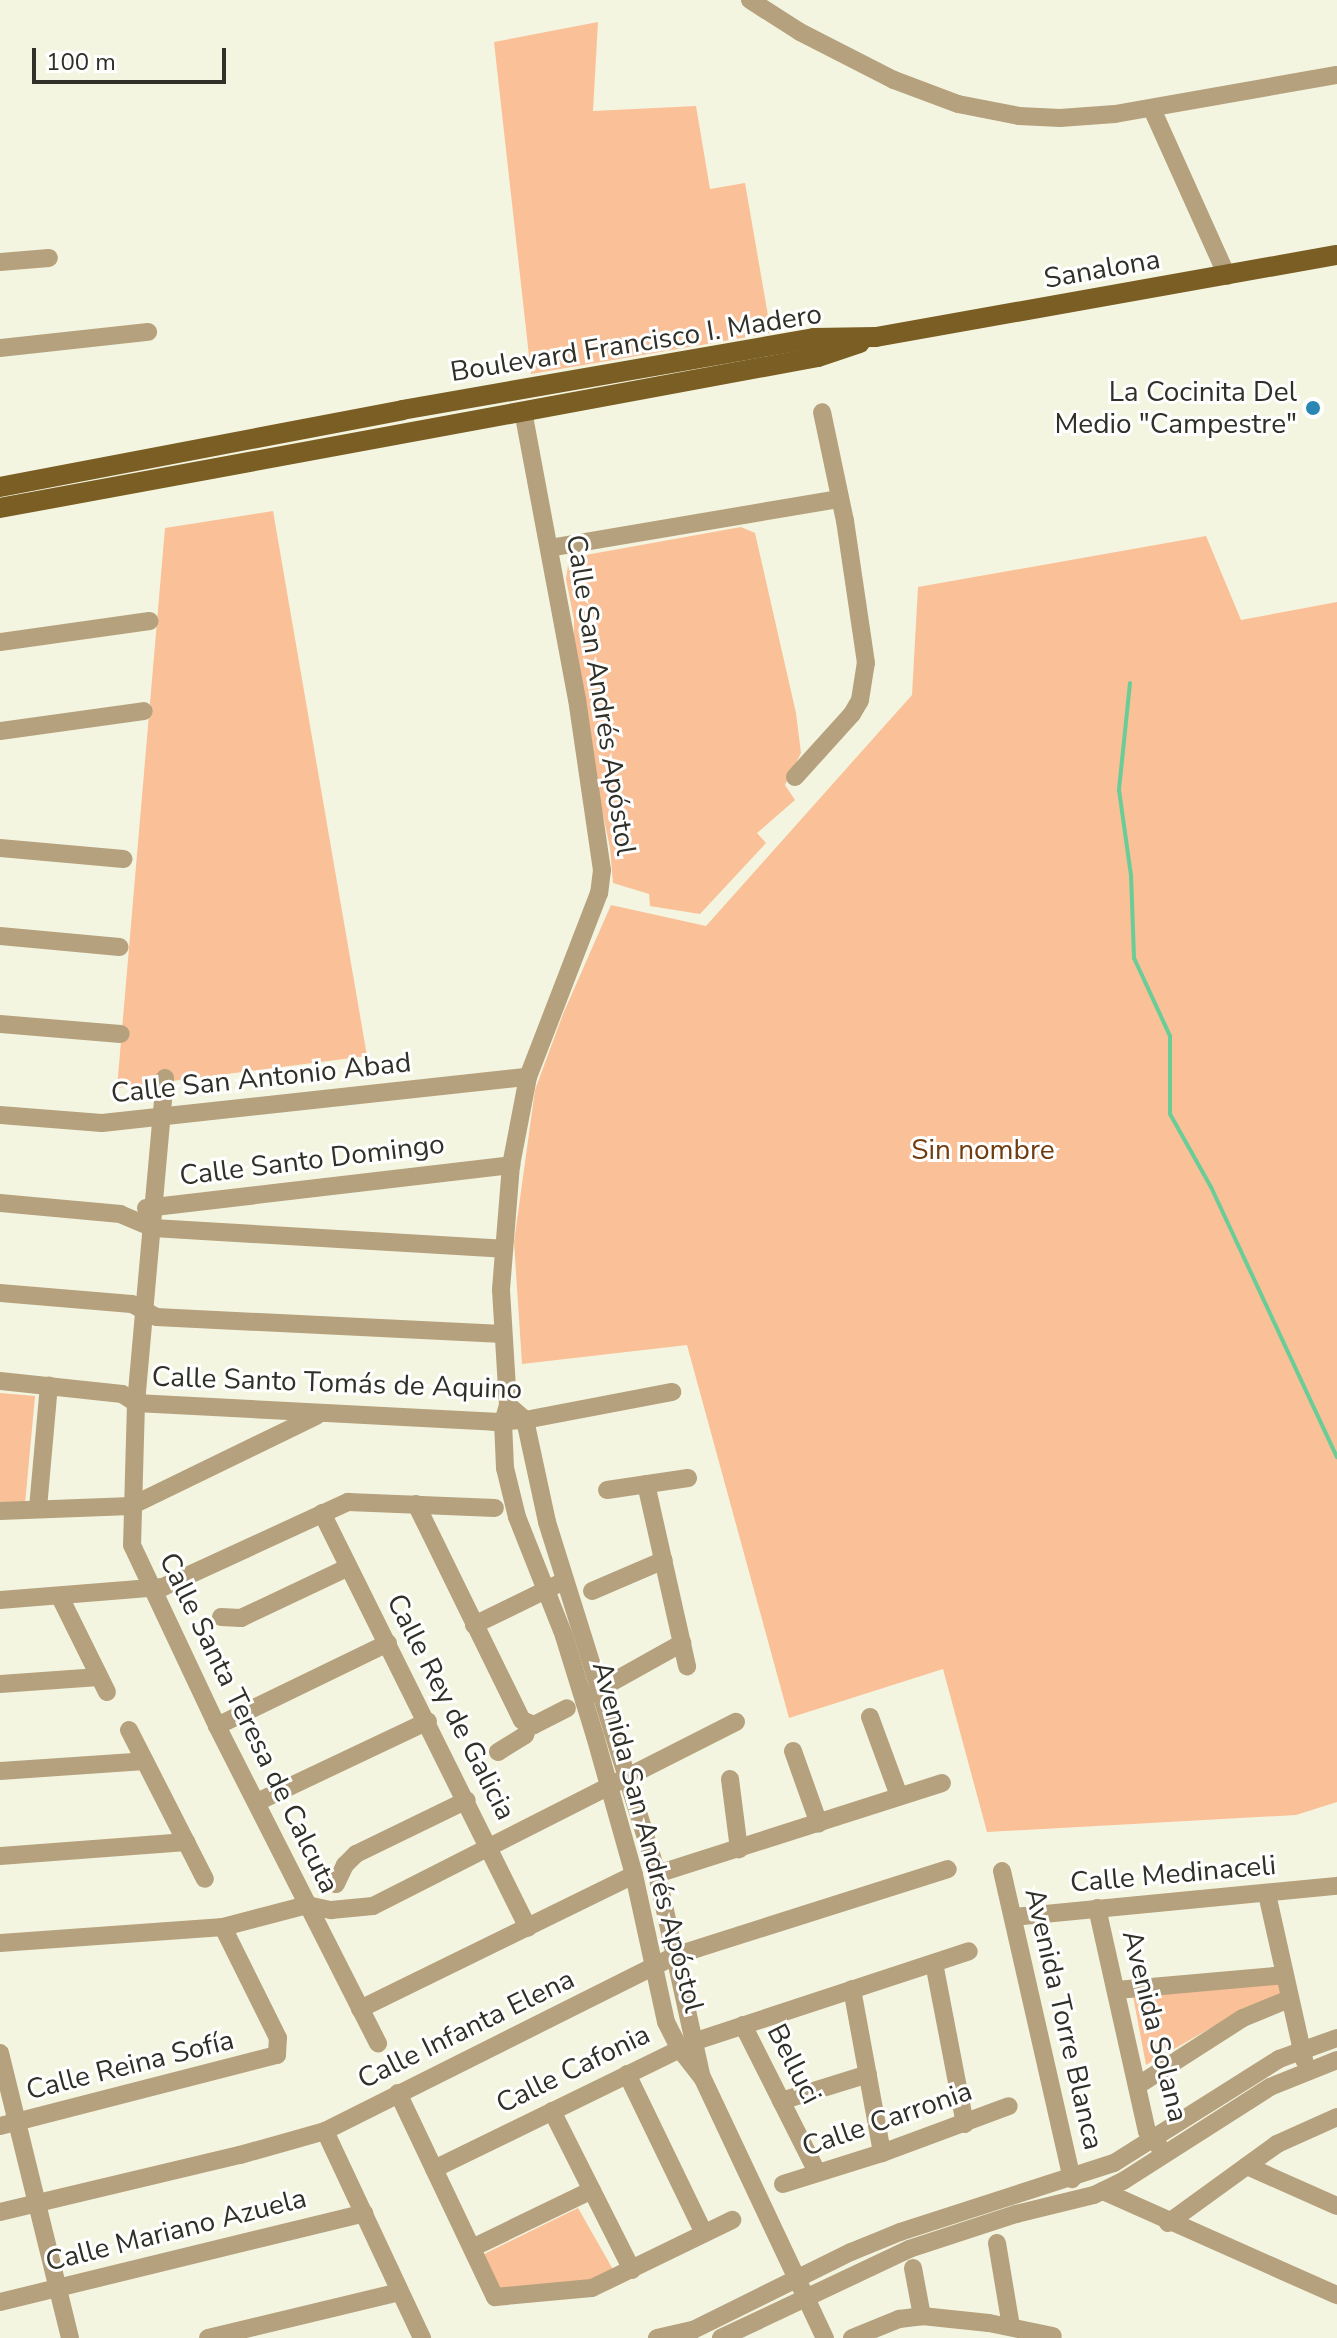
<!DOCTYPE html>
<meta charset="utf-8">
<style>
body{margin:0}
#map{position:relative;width:1337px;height:2338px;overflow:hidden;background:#f4f5e0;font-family:"Nunito Sans",sans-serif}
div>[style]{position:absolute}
.green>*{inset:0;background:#fac097}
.stream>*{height:4px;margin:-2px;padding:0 2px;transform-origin:2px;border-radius:2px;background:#6acd98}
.minor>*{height:18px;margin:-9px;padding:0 9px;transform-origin:9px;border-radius:9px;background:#b5a17d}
.major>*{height:20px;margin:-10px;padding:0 10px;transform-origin:10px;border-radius:10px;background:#7a5e24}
.dots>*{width:22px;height:22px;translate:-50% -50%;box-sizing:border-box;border:4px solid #fff;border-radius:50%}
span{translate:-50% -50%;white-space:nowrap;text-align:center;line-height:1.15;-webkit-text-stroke:6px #fff;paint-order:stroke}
.street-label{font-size:28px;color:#303029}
.poi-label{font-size:28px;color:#303029}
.right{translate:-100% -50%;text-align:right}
.park-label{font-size:28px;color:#713d10}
.scale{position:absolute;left:32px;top:48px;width:194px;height:36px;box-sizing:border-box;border:4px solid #303029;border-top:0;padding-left:10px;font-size:24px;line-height:28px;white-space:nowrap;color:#303029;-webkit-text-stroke:6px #fff;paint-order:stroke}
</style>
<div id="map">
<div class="green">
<div style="clip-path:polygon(598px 22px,593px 111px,696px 106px,710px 189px,745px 183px,771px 333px,531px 374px,494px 42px)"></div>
<div style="clip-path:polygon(273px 511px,367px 1056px,117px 1088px,165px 528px)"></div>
<div style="clip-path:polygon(741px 527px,755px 533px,796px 713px,801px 753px,785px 785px,795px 800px,757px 833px,766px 843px,700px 914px,650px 906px,649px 894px,613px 883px,610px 848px,573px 671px,574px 620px,566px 579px,569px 558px)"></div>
<div style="clip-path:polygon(1206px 536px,1241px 620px,1337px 602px,1337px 1802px,1296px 1815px,987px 1832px,943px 1669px,789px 1718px,687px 1345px,522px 1364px,514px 1242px,535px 1090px,563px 1014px,611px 905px,706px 926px,912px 695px,918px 587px)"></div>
<div style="clip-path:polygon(0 1393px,35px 1396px,25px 1504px,0 1505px)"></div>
<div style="clip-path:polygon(1281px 1983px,1284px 1992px,1237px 2013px,1146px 2065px,1133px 1996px)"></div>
<div style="clip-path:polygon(578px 2208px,615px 2273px,591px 2285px,496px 2296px,478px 2257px)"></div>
</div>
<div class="stream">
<div style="left:1130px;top:683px;width:108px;rotate:95.9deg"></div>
<div style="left:1119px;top:790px;width:86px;rotate:82deg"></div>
<div style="left:1131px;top:875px;width:83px;rotate:87.9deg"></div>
<div style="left:1134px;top:958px;width:86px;rotate:65.2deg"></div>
<div style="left:1170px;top:1036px;width:78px;rotate:90deg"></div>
<div style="left:1170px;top:1114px;width:84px;rotate:60.7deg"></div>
<div style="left:1211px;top:1187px;width:298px;rotate:65deg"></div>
</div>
<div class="minor">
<div style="left:750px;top:0;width:59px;rotate:32.6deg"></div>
<div style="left:800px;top:32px;width:106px;rotate:27.1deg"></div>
<div style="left:894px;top:80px;width:68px;rotate:20.6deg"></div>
<div style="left:958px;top:104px;width:62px;rotate:11.1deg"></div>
<div style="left:1019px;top:116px;width:41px;rotate:2.8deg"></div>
<div style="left:1060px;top:118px;width:55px;rotate:-4.2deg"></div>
<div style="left:1115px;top:114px;width:225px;rotate:-10deg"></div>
<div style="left:1152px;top:109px;width:183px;rotate:65.8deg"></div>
<div style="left:0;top:262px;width:49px;rotate:-4.7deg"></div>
<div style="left:0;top:348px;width:149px;rotate:-6.2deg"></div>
<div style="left:523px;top:411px;width:293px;rotate:79.4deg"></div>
<div style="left:577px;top:699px;width:173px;rotate:81.7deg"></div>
<div style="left:602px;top:870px;width:23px;rotate:97deg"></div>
<div style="left:599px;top:893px;width:197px;rotate:111.1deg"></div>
<div style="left:528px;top:1077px;width:90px;rotate:100.9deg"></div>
<div style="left:511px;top:1165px;width:125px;rotate:94.6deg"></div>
<div style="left:501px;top:1290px;width:115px;rotate:86.5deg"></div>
<div style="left:508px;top:1405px;width:18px;rotate:106deg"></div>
<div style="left:503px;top:1422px;width:46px;rotate:87.5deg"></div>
<div style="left:505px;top:1468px;width:50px;rotate:76.2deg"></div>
<div style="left:517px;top:1517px;width:128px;rotate:68.4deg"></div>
<div style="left:564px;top:1636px;width:105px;rotate:72.8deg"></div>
<div style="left:595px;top:1736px;width:144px;rotate:74.3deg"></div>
<div style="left:634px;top:1875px;width:150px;rotate:77.7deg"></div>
<div style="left:666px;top:2022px;width:29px;rotate:63deg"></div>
<div style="left:679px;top:2048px;width:37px;rotate:52deg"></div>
<div style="left:702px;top:2077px;width:289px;rotate:64.8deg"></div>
<div style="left:549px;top:548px;width:293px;rotate:-9.6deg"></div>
<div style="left:0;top:642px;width:151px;rotate:-8deg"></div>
<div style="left:0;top:731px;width:145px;rotate:-7.9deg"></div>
<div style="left:795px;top:777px;width:85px;rotate:-47.9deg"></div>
<div style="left:852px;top:714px;width:16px;rotate:-60deg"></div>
<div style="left:860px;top:700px;width:37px;rotate:-81deg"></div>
<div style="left:866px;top:663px;width:144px;rotate:-98.4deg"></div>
<div style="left:845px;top:521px;width:111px;rotate:-101.9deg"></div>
<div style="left:0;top:848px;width:124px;rotate:5.1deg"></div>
<div style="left:0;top:936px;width:120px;rotate:5.3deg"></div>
<div style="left:0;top:1024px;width:121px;rotate:4.7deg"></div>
<div style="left:165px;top:1078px;width:326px;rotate:95.1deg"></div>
<div style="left:136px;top:1403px;width:142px;rotate:91.6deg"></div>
<div style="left:132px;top:1545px;width:200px;rotate:64.8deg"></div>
<div style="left:217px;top:1726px;width:356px;rotate:63.1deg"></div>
<div style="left:0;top:1115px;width:102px;rotate:4.5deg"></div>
<div style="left:102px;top:1123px;width:428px;rotate:-6.2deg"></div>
<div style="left:0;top:1203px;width:121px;rotate:5.2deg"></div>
<div style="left:120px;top:1214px;width:36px;rotate:23deg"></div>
<div style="left:153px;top:1228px;width:351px;rotate:3.4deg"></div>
<div style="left:146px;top:1208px;width:368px;rotate:-6.7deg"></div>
<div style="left:0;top:1293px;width:132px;rotate:4.8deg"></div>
<div style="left:132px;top:1304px;width:27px;rotate:28deg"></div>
<div style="left:156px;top:1317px;width:347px;rotate:2.8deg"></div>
<div style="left:0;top:1381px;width:123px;rotate:6.1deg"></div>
<div style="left:122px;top:1394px;width:17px;rotate:33deg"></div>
<div style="left:136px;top:1403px;width:359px;rotate:3deg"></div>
<div style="left:494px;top:1422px;width:31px;rotate:-4deg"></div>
<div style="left:525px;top:1420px;width:150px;rotate:-10.8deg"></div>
<div style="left:508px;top:1405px;width:23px;rotate:41deg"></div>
<div style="left:525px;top:1420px;width:104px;rotate:77.8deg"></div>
<div style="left:547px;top:1522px;width:369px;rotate:72.6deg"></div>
<div style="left:657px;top:1874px;width:205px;rotate:77.6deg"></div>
<div style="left:646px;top:1484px;width:187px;rotate:77.3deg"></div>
<div style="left:607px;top:1490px;width:82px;rotate:-8.4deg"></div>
<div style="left:416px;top:1504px;width:241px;rotate:63.9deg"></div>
<div style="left:522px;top:1720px;width:13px;rotate:23deg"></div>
<div style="left:534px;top:1725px;width:37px;rotate:-27deg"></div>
<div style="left:38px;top:1508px;width:123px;rotate:-84.9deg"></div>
<div style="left:0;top:1511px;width:131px;rotate:-2.2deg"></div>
<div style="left:131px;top:1506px;width:206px;rotate:-25.9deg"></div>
<div style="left:322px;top:1513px;width:463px;rotate:63.6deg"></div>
<div style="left:592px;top:1591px;width:78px;rotate:-23.3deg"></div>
<div style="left:60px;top:1597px;width:106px;rotate:63.7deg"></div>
<div style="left:0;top:1600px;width:164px;rotate:-4.6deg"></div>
<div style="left:163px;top:1587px;width:204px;rotate:-24.7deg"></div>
<div style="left:348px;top:1502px;width:147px;rotate:2.3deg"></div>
<div style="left:221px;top:1617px;width:20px;rotate:3deg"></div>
<div style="left:241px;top:1618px;width:119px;rotate:-25.3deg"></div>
<div style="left:474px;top:1625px;width:93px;rotate:-26deg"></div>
<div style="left:0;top:1684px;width:99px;rotate:-4deg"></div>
<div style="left:589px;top:1695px;width:107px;rotate:-29.2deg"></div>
<div style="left:870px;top:1717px;width:84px;rotate:69.8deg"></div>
<div style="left:217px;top:1726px;width:190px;rotate:-25.9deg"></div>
<div style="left:129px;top:1730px;width:167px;rotate:63deg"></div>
<div style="left:793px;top:1751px;width:77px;rotate:70.4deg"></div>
<div style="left:498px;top:1752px;width:32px;rotate:-32deg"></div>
<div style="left:525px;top:1735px;width:11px;rotate:-68deg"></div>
<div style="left:0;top:1771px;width:145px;rotate:-3.9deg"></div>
<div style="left:730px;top:1779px;width:71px;rotate:82.7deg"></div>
<div style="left:257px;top:1802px;width:189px;rotate:-25.3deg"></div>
<div style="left:0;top:1856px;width:187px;rotate:-4.3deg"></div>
<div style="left:1002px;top:1871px;width:316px;rotate:77.2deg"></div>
<div style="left:657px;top:1874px;width:299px;rotate:-17.7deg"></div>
<div style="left:336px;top:1884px;width:21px;rotate:-65deg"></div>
<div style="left:345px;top:1865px;width:16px;rotate:-45deg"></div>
<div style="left:356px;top:1854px;width:123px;rotate:-25.9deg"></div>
<div style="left:1267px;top:1894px;width:170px;rotate:77.4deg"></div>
<div style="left:1097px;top:1908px;width:229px;rotate:77.4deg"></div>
<div style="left:1147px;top:2131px;width:23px;rotate:52deg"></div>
<div style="left:1013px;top:1917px;width:325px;rotate:-5.5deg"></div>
<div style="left:0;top:1943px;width:224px;rotate:-4.1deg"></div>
<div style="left:223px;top:1927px;width:87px;rotate:-14.7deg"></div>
<div style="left:307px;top:1905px;width:25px;rotate:12deg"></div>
<div style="left:331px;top:1910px;width:42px;rotate:-5.4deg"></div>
<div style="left:373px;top:1906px;width:407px;rotate:-26.9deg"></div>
<div style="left:934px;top:1963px;width:164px;rotate:79.1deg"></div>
<div style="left:852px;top:1989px;width:167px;rotate:79.6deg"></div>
<div style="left:1117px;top:1990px;width:168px;rotate:-5.1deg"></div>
<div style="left:360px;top:2009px;width:305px;rotate:-26.1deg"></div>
<div style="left:743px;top:2025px;width:165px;rotate:63.3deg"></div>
<div style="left:0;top:2053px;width:293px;rotate:76.2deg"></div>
<div style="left:627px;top:2074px;width:177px;rotate:64.2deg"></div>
<div style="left:1137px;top:2086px;width:126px;rotate:-32.7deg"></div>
<div style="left:1243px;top:2018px;width:50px;rotate:-22.4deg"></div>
<div style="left:398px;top:2093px;width:226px;rotate:64.6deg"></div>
<div style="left:495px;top:2297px;width:97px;rotate:-5.3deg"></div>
<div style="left:592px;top:2288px;width:156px;rotate:-25.9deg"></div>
<div style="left:781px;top:2101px;width:91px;rotate:-17.2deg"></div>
<div style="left:552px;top:2111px;width:178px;rotate:63.3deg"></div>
<div style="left:0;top:2126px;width:286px;rotate:-14.4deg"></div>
<div style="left:277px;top:2055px;width:17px;rotate:-87deg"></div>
<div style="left:278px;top:2038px;width:124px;rotate:-116.4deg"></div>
<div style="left:325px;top:2131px;width:229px;rotate:64.9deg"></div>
<div style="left:1247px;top:2166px;width:98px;rotate:24deg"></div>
<div style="left:434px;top:2169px;width:292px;rotate:-26deg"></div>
<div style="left:696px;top:2041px;width:287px;rotate:-18.2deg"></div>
<div style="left:783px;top:2184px;width:104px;rotate:-17.4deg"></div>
<div style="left:882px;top:2153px;width:135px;rotate:-20.3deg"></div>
<div style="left:1103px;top:2191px;width:256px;rotate:24deg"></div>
<div style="left:0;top:2212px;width:247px;rotate:-13.4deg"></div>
<div style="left:240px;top:2155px;width:88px;rotate:-15.8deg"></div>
<div style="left:325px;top:2131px;width:394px;rotate:-26.6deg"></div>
<div style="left:677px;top:1955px;width:284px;rotate:-17.6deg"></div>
<div style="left:1168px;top:2223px;width:135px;rotate:-35.9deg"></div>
<div style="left:1277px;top:2144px;width:66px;rotate:-24.2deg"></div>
<div style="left:997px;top:2243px;width:85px;rotate:80.5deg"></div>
<div style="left:472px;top:2248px;width:133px;rotate:-25.8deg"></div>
<div style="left:913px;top:2268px;width:49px;rotate:79.4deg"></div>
<div style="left:0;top:2302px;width:375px;rotate:-13.7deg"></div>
<div style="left:208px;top:2338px;width:196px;rotate:-13.5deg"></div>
<div style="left:657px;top:2338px;width:37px;rotate:-13deg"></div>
<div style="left:693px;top:2330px;width:176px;rotate:-26.3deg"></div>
<div style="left:851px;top:2252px;width:53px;rotate:-22.2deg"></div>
<div style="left:900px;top:2232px;width:225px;rotate:-17.9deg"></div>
<div style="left:1114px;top:2163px;width:195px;rotate:-32.2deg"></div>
<div style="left:1279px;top:2059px;width:62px;rotate:-19.9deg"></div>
<div style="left:721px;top:2338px;width:208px;rotate:-25.3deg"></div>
<div style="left:909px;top:2249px;width:113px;rotate:-18.1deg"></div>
<div style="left:1016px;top:2214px;width:80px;rotate:-13.7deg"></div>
<div style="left:1094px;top:2195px;width:32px;rotate:-26deg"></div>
<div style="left:1123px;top:2181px;width:174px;rotate:-32.6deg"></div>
<div style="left:1270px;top:2087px;width:72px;rotate:-21.9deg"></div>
<div style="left:852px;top:2338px;width:51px;rotate:-22deg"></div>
<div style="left:899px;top:2319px;width:23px;rotate:-7deg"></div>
<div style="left:922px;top:2316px;width:67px;rotate:6deg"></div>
<div style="left:989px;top:2323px;width:65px;rotate:11.5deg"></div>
</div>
<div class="major">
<div style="left:0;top:487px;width:409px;rotate:-10.8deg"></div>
<div style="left:402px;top:410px;width:418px;rotate:-9.9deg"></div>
<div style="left:814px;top:338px;width:62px;rotate:-0.9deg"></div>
<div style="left:876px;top:337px;width:468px;rotate:-10.1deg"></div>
<div style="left:0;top:508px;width:832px;rotate:-10.46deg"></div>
<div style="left:818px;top:357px;width:44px;rotate:-18.4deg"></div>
</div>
<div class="dots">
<div style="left:1313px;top:408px;background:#2a86b3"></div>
</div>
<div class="street-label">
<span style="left:1102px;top:269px;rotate:-10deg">Sanalona</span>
<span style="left:636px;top:343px;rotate:-9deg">Boulevard Francisco I. Madero</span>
<span style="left:601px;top:695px;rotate:81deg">Calle San Andrés Apóstol</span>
<span style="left:261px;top:1078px;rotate:-6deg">Calle San Antonio Abad</span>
<span style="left:312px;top:1160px;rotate:-7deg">Calle Santo Domingo</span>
<span style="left:337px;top:1383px;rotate:2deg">Calle Santo Tomás de Aquino</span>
<span style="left:451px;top:1707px;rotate:63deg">Calle Rey de Galicia</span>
<span style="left:249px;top:1723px;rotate:64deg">Calle Santa Teresa de Calcuta</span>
<span style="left:648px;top:1837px;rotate:75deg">Avenida San Andrés Apóstol</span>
<span style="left:1173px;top:1874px;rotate:-5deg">Calle Medinaceli</span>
<span style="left:1064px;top:2019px;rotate:77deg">Avenida Torre Blanca</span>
<span style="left:1155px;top:2026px;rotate:76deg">Avenida Solana</span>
<span style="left:466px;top:2029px;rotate:-26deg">Calle Infanta Elena</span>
<span style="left:794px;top:2064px;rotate:63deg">Belluci</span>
<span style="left:130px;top:2065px;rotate:-14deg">Calle Reina Sofía</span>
<span style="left:573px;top:2069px;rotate:-26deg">Calle Cafonia</span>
<span style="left:887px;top:2119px;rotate:-19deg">Calle Carronia</span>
<span style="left:176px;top:2230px;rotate:-14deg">Calle Mariano Azuela</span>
</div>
<div class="poi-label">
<span class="right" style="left:1297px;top:408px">La Cocinita Del<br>Medio "Campestre"</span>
</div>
<div class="park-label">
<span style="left:983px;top:1150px">Sin nombre</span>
</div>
<div class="scale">100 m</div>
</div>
